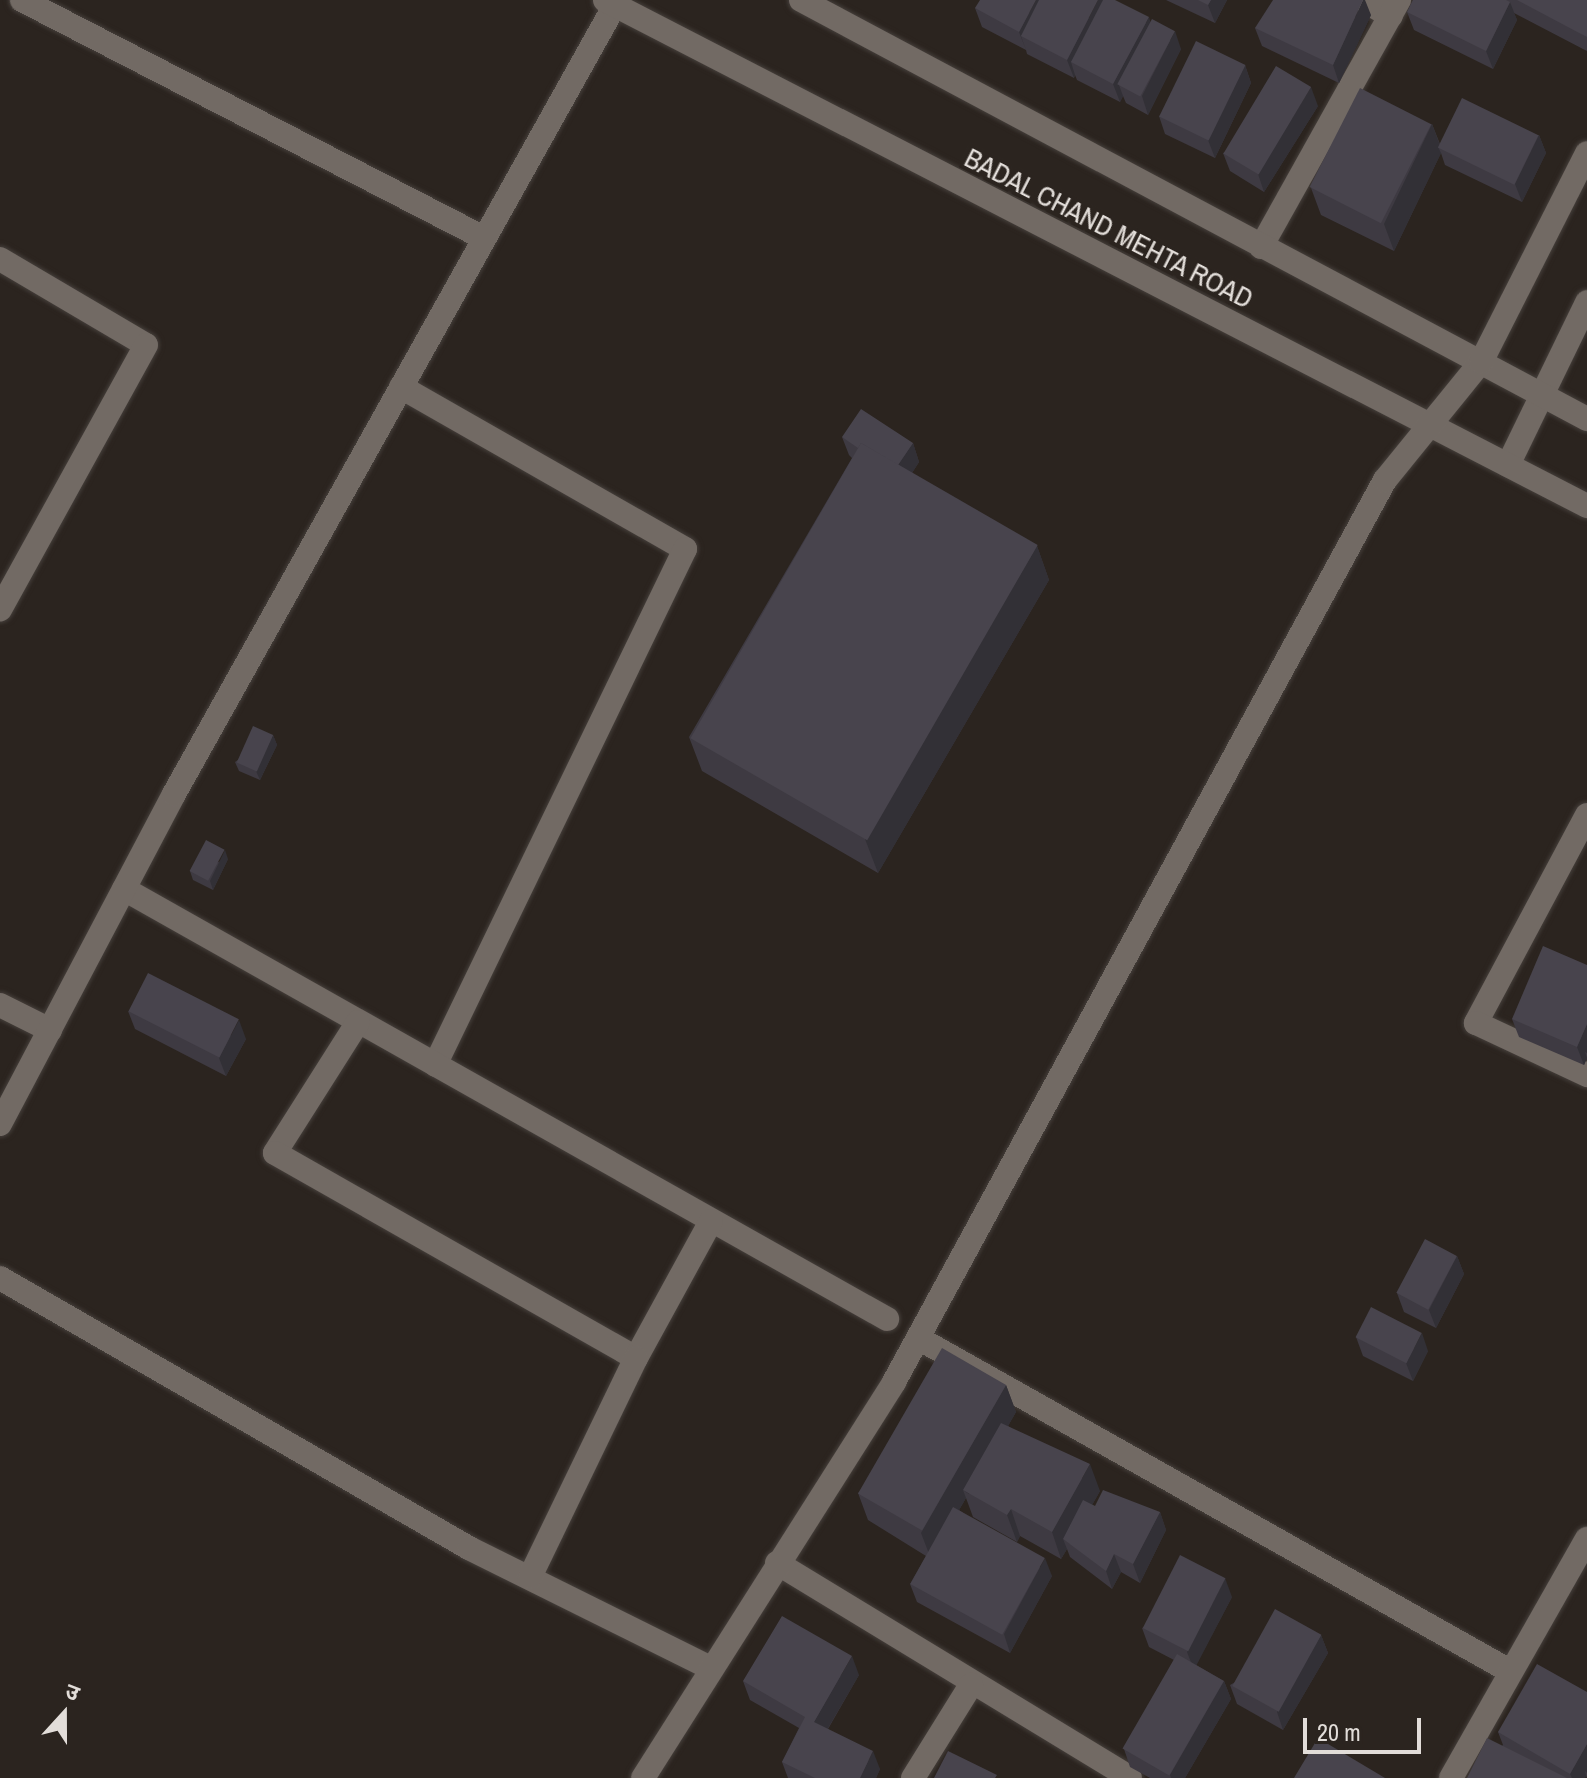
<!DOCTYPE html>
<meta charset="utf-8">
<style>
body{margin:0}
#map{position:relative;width:1587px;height:1778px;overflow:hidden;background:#2b241f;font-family:"Archivo Narrow","Noto Sans Devanagari",sans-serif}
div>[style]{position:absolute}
.roads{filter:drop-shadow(0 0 2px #453f3b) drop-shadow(0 0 2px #453f3b)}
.street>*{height:24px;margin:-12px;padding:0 12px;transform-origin:12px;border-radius:12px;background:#726a64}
.secondary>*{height:24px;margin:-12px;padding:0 12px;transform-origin:12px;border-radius:12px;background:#726a64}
.wall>*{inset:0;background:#3e3a42}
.shaded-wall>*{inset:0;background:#323036}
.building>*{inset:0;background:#48444d;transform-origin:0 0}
span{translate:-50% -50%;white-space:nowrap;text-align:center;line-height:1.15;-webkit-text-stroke:8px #2b241f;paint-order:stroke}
.street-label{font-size:28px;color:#e2ddd9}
.north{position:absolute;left:24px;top:1674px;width:80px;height:80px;-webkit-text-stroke:6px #2b241f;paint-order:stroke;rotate:21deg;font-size:22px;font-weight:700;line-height:32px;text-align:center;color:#e2ddd9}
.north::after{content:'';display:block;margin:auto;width:28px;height:36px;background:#e2ddd9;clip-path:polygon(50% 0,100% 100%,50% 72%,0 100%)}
.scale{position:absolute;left:1303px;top:1718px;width:118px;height:36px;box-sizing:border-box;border:4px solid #e2ddd9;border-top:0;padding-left:10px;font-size:24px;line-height:28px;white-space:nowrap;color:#e2ddd9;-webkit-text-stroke:6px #2b241f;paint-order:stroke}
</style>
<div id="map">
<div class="roads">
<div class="street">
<div style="left:22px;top:0;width:520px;rotate:27.26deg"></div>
<div style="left:1363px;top:0;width:32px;rotate:30deg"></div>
<div style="left:1261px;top:247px;width:283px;rotate:-60.8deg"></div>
<div style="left:0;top:259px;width:169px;rotate:30.5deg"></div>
<div style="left:146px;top:345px;width:302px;rotate:118.9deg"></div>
<div style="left:401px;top:387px;width:327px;rotate:29.7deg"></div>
<div style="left:685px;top:549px;width:573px;rotate:115.85deg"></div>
<div style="left:1508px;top:465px;width:181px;rotate:-64.1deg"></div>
<div style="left:1587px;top:815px;width:236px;rotate:118.1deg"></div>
<div style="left:1476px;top:1023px;width:123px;rotate:25.1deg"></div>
<div style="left:124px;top:889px;width:876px;rotate:29.4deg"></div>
<div style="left:0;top:1005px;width:56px;rotate:26.6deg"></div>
<div style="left:358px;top:1022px;width:155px;rotate:122.4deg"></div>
<div style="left:275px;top:1153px;width:415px;rotate:29.6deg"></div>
<div style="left:636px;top:1358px;width:156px;rotate:-61.3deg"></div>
<div style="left:0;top:1124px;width:373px;rotate:-62.2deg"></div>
<div style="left:174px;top:794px;width:904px;rotate:-60.8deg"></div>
<div style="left:0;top:1278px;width:541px;rotate:29.93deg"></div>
<div style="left:469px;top:1548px;width:270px;rotate:26.4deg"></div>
<div style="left:918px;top:1338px;width:677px;rotate:29.37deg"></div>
<div style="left:777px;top:1563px;width:413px;rotate:31.3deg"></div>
<div style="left:530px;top:1577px;width:243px;rotate:-64.2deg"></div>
<div style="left:913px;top:1778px;width:110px;rotate:-58.1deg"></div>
<div style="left:1451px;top:1778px;width:275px;rotate:-60.4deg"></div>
</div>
<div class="secondary">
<div style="left:605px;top:0;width:1105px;rotate:27.26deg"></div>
<div style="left:801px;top:0;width:891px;rotate:28.06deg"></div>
<div style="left:643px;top:1778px;width:469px;rotate:-57.6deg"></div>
<div style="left:894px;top:1382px;width:1027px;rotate:-61.44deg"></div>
<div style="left:1385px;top:480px;width:152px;rotate:-50.9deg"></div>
<div style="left:1481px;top:362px;width:234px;rotate:-63.1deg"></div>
</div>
</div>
<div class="wall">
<div style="clip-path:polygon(1166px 0,1227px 0,1215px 23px)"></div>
<div style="clip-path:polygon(1413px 0,1587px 0,1587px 51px,1514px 13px,1517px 20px,1493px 69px,1414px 30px,1407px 12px)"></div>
<div style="clip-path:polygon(975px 8px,1151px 23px,1181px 49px,1148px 115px,1126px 103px,1123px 96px,1120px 102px,1077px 80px,1075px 75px,1074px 78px,1027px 54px,1026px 50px,982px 27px)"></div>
<div style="clip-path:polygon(1371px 15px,1339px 83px,1262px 46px,1255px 28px)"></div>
<div style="clip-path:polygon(1245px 65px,1251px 83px,1215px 158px,1165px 134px,1159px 116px)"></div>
<div style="clip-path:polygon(1318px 106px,1264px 192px,1230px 171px,1223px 153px)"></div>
<div style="clip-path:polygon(1432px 124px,1440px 144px,1539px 135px,1546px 153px,1522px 202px,1445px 165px,1441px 153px,1394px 251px,1321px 215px,1311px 188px)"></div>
<div style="clip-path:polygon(842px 437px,913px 443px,919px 462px,912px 473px,1037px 546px,1049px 580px,878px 873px,702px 771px,689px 737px,852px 458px,849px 455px)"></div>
<div style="clip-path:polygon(273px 735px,277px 745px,260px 780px,239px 771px,235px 762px)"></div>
<div style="clip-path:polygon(228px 859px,213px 890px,193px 880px,190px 871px)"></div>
<div style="clip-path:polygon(1587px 965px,1587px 1058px,1584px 1065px,1519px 1037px,1512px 1019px)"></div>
<div style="clip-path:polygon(128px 1011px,246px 1039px,226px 1076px,135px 1029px)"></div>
<div style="clip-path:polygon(1457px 1256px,1464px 1274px,1436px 1328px,1404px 1312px,1397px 1293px)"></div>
<div style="clip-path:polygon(1356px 1337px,1428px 1351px,1413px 1381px,1363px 1356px)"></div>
<div style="clip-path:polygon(1006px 1385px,1016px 1412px,1008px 1426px,1100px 1491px,1092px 1505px,1095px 1506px,1160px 1512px,1166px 1530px,1140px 1583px,1121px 1572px,1112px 1589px,1070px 1557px,1067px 1549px,1061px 1559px,1020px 1536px,1017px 1542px,973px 1517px,966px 1498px,959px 1510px,1052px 1576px,1010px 1653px,917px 1602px,910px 1584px,926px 1556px,868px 1520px,858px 1493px)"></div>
<div style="clip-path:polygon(1232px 1597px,1196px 1665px,1224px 1681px,1231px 1699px,1185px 1778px,1150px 1778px,1130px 1767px,1124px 1749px,1174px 1660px,1149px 1647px,1142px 1628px)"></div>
<div style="clip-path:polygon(1321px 1635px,1328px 1653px,1283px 1730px,1237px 1704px,1230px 1685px)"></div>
<div style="clip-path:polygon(859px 1675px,828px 1729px,880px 1769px,876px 1778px,788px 1778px,782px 1762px,799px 1728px,750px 1700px,743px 1681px)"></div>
<div style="clip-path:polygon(1587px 1692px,1587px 1778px,1586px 1776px,1585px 1778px,1467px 1778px,1503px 1745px,1498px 1732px)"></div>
</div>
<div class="shaded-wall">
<div style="clip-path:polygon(1036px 0,1053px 0,1021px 36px,1026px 50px,1019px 32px)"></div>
<div style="clip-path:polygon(1098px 0,1111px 0,1071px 62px,1075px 75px,1074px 78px,1067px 60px)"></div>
<div style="clip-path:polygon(1211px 0,1227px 0,1215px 23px,1208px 5px)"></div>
<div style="clip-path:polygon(1363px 0,1365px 0,1371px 15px,1339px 83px,1333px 65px)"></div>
<div style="clip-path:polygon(1510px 2px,1517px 20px,1493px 69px,1486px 51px)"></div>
<div style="clip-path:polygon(1149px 17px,1155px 36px,1119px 85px,1123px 96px,1120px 102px,1113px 84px)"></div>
<div style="clip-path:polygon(1175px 31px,1181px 49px,1148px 115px,1142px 96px)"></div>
<div style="clip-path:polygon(1245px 65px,1251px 83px,1215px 158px,1208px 140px)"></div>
<div style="clip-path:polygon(1311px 87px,1318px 106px,1264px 192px,1258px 174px)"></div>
<div style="clip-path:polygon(1432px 124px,1441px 148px,1438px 147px,1441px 153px,1394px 251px,1384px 224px)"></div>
<div style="clip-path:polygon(1539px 135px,1546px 153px,1522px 202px,1515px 184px)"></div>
<div style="clip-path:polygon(913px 443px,919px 462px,901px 490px,894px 471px)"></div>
<div style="clip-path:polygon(1037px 546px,1049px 580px,878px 873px,865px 839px)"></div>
<div style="clip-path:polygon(273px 735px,277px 745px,260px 780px,256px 771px)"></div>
<div style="clip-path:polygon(225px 850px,228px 859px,213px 890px,210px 881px)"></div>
<div style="clip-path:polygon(239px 1020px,246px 1039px,226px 1076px,219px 1058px)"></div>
<div style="clip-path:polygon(1587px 1024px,1587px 1053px,1585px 1052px,1587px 1058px,1584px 1065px,1577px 1047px)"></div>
<div style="clip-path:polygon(1457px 1256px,1464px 1274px,1436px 1328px,1429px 1310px)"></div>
<div style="clip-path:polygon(1422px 1333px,1428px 1351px,1413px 1381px,1406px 1363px)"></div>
<div style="clip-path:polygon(1006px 1385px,1016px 1412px,969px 1494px,963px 1490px,966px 1498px,931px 1559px,921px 1533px)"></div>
<div style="clip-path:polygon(1090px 1464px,1100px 1491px,1070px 1544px,1063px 1539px,1067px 1549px,1061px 1559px,1052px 1532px)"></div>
<div style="clip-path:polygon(1011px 1509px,1020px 1536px,1017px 1542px,1007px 1515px)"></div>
<div style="clip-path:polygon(1160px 1512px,1166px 1530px,1140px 1583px,1133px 1564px)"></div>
<div style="clip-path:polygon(1114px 1554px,1121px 1572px,1112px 1589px,1106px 1571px)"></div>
<div style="clip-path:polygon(1045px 1558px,1052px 1576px,1010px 1653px,1004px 1634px)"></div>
<div style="clip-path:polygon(1225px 1578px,1232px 1597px,1194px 1670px,1187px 1652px)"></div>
<div style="clip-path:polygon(1321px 1635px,1328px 1653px,1283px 1730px,1277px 1712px)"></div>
<div style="clip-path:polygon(852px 1656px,859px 1675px,821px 1740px,814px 1722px)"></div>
<div style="clip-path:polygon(1224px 1681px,1231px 1699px,1185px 1778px,1171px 1778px,1170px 1775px)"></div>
<div style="clip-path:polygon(1587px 1744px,1587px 1773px,1585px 1771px,1586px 1776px,1585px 1778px,1572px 1778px,1570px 1774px)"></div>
<div style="clip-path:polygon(873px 1751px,880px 1769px,876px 1778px,860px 1778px)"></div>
</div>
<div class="building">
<div style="clip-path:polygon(980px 0,1036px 0,1019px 32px,975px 8px)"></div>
<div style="clip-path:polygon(1039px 0,1098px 0,1067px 60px,1021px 36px)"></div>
<div style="clip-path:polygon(1103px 0,1115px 0,1149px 17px,1113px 84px,1071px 62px)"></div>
<div style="clip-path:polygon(1198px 0,1211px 0,1208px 5px)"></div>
<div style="clip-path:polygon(1273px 0,1363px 0,1333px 65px,1255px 28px)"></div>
<div style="clip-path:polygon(1413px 0,1506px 0,1510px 2px,1486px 51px,1407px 12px)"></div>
<div style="clip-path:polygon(1517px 0,1587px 0,1587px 37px)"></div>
<div style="left:1152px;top:19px;width:26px;height:74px;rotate:28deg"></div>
<div style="left:1196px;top:41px;width:55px;height:84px;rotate:26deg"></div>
<div style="left:1276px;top:66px;width:41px;height:102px;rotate:31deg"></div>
<div style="left:1360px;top:88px;width:80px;height:111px;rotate:27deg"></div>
<div style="left:1462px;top:98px;width:85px;height:55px;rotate:26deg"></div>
<div style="clip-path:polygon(861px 409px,913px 443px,898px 465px,861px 443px,858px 448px,842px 437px)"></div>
<div style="left:861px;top:443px;width:204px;height:341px;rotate:30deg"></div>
<div style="left:253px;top:726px;width:22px;height:40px;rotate:24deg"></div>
<div style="left:206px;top:840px;width:21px;height:35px;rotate:28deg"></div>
<div style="clip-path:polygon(1543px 946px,1587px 965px,1587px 1024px,1577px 1047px,1512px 1019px)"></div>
<div style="left:148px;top:973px;width:102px;height:43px;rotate:27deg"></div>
<div style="left:1425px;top:1239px;width:36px;height:61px;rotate:28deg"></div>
<div style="left:1371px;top:1307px;width:57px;height:34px;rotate:27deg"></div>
<div style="left:942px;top:1348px;width:74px;height:168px;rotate:30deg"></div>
<div style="clip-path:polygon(1001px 1423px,1090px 1464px,1052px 1532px,1011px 1509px,1007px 1515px,963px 1490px)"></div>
<div style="clip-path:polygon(1103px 1490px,1160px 1512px,1133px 1564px,1114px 1554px,1106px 1571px,1063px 1539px,1083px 1500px,1095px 1506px)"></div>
<div style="left:953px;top:1507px;width:105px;height:88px;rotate:29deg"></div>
<div style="left:1180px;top:1555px;width:51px;height:82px;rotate:27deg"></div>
<div style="left:1275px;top:1609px;width:53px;height:88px;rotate:29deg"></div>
<div style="clip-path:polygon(782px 1616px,852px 1656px,814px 1722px,873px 1751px,860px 1778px,815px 1778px,782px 1762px,805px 1717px,743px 1681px)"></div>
<div style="left:1177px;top:1654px;width:54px;height:109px;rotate:30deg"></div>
<div style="clip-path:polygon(1537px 1664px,1587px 1692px,1587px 1744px,1570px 1774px,1498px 1732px)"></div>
<div style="clip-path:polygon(1318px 1738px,1385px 1778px,1294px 1778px)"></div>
<div style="clip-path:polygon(1487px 1738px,1567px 1778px,1467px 1778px)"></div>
<div style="clip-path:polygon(948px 1751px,997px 1775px,995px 1778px,934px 1778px)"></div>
</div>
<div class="street-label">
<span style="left:1109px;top:228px;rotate:27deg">BADAL CHAND MEHTA ROAD</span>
</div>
<div class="north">उ</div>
<div class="scale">20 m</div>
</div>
